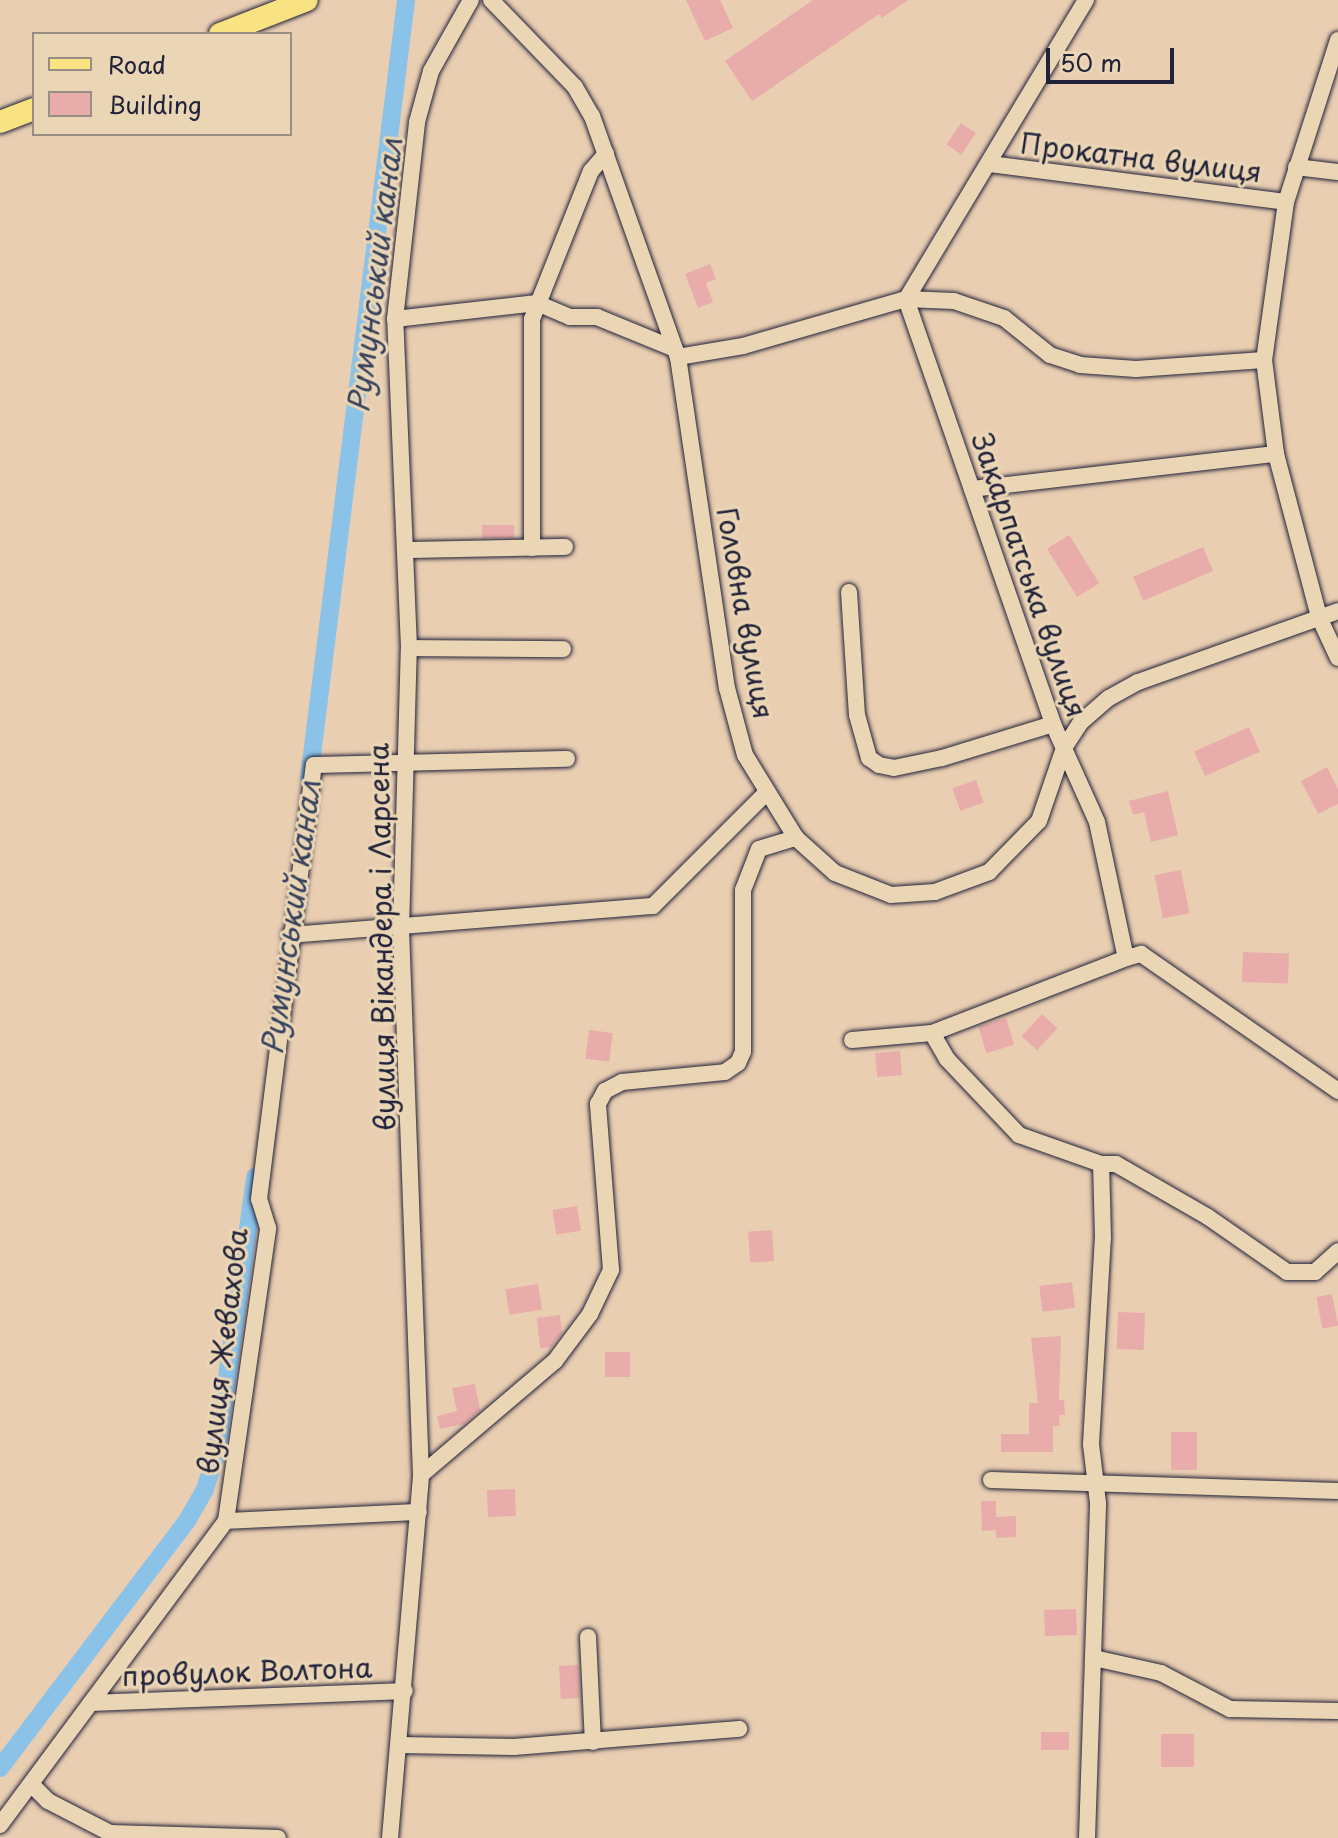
<!DOCTYPE html>
<meta charset="utf-8">
<style>
body{margin:0}
#map{position:relative;width:1338px;height:1838px;overflow:hidden;background:#eaceb2;font-family:"Playpen Sans",sans-serif}
div>[style]{position:absolute}
.canal>*{height:18px;margin:-9px;padding:0 9px;transform-origin:9px;border-radius:9px;background:#8ac2e8}
.building>*{inset:0;background:#e8adaa;transform-origin:0 0}
.roads{filter:drop-shadow(0 0 2px #22223b) drop-shadow(0 0 2px #22223b)}
.minor>*{height:16px;margin:-8px;padding:0 8px;transform-origin:8px;border-radius:8px;background:#ead6b4}
.major>*{height:22px;margin:-11px;padding:0 11px;transform-origin:11px;border-radius:11px;background:#f8e281}
span{translate:-50% -50%;white-space:nowrap;text-align:center;line-height:1.15;-webkit-text-stroke:6px #ead6b4;paint-order:stroke}
.street-label{font-size:28px;color:#22223b}
.water-label{font-size:30px;color:#37425e;font-style:italic}
.legend{position:absolute;left:32px;top:32px;width:260px;height:104px;box-sizing:border-box;background:#ead6b4;border:2px solid #9a8e84;margin:0;padding:10px 14px;list-style:none;font-size:24px;color:#22223b}
.legend li{display:flex;align-items:center;gap:16px;height:40px}
.legend b{width:40px;border:2px solid #9a8e84}
.scale{position:absolute;left:1046px;top:48px;width:128px;height:36px;box-sizing:border-box;border:4px solid #22223b;border-top:0;padding-left:10px;font-size:24px;line-height:28px;white-space:nowrap;color:#22223b;-webkit-text-stroke:6px #ead6b4;paint-order:stroke}
</style>
<div id="map">
<div class="canal">
<div style="left:309px;top:779px;width:785px;rotate:-82.9deg"></div>
<div style="left:0;top:1768px;width:312px;rotate:-52.9deg"></div>
<div style="left:188px;top:1519px;width:34px;rotate:-60deg"></div>
<div style="left:205px;top:1489px;width:35px;rotate:-72deg"></div>
<div style="left:216px;top:1456px;width:282px;rotate:-82deg"></div>
</div>
<div class="building">
<div style="clip-path:polygon(686px 0,720px 0,733px 28px,705px 41px)"></div>
<div style="clip-path:polygon(813px 0,908px 0,882px 18px,879px 14px,752px 101px,725px 61px)"></div>
<div style="left:961px;top:123px;width:18px;height:26px;rotate:34deg"></div>
<div style="clip-path:polygon(710px 264px,716px 279px,706px 283px,713px 302px,698px 308px,685px 274px)"></div>
<div style="left:482px;top:525px;width:32px;height:13px"></div>
<div style="left:1069px;top:535px;width:57px;height:26px;rotate:58deg"></div>
<div style="left:1203px;top:547px;width:26px;height:76px;rotate:67deg"></div>
<div style="left:1249px;top:727px;width:27px;height:60px;rotate:66deg"></div>
<div style="clip-path:polygon(1327px 767px,1338px 789px,1338px 804px,1318px 814px,1301px 781px)"></div>
<div style="left:976px;top:780px;width:24px;height:25px;rotate:71deg"></div>
<div style="clip-path:polygon(1168px 791px,1178px 835px,1151px 842px,1144px 812px,1133px 815px,1129px 801px)"></div>
<div style="left:1181px;top:870px;width:44px;height:27px;rotate:79deg"></div>
<div style="left:1243px;top:952px;width:46px;height:30px;rotate:2deg"></div>
<div style="left:1042px;top:1014px;width:21px;height:30px;rotate:43deg"></div>
<div style="left:1006px;top:1018px;width:28px;height:29px;rotate:73deg"></div>
<div style="left:589px;top:1030px;width:24px;height:29px;rotate:7deg"></div>
<div style="left:900px;top:1051px;width:24px;height:25px;rotate:85deg"></div>
<div style="left:577px;top:1206px;width:25px;height:25px;rotate:81deg"></div>
<div style="left:772px;top:1230px;width:31px;height:24px;rotate:86deg"></div>
<div style="left:1072px;top:1282px;width:26px;height:33px;rotate:83deg"></div>
<div style="left:538px;top:1284px;width:26px;height:33px;rotate:81deg"></div>
<div style="left:1332px;top:1294px;width:32px;height:16px;rotate:79deg"></div>
<div style="left:1118px;top:1312px;width:27px;height:37px;rotate:2deg"></div>
<div style="clip-path:polygon(560px 1315px,562px 1333px,551px 1347px,540px 1348px,537px 1318px)"></div>
<div style="clip-path:polygon(1061px 1336px,1059px 1400px,1064px 1400px,1065px 1415px,1059px 1415px,1060px 1426px,1053px 1426px,1053px 1452px,1001px 1452px,1001px 1434px,1029px 1434px,1029px 1403px,1038px 1403px,1031px 1338px)"></div>
<div style="left:605px;top:1352px;width:25px;height:25px"></div>
<div style="clip-path:polygon(475px 1384px,480px 1410px,464px 1424px,440px 1429px,437px 1416px,457px 1411px,452px 1388px)"></div>
<div style="left:1171px;top:1432px;width:26px;height:38px"></div>
<div style="left:515px;top:1489px;width:27px;height:28px;rotate:88deg"></div>
<div style="clip-path:polygon(981px 1501px,996px 1501px,996px 1517px,1016px 1516px,1016px 1537px,996px 1538px,996px 1530px,982px 1531px)"></div>
<div style="left:1076px;top:1609px;width:26px;height:32px;rotate:88deg"></div>
<div style="left:578px;top:1665px;width:33px;height:19px;rotate:87deg"></div>
<div style="left:1069px;top:1732px;width:18px;height:28px;rotate:90deg"></div>
<div style="left:1161px;top:1734px;width:33px;height:33px"></div>
</div>
<div class="roads">
<div class="minor">
<div style="left:491px;top:0;width:121px;rotate:46deg"></div>
<div style="left:575px;top:87px;width:34px;rotate:60deg"></div>
<div style="left:592px;top:116px;width:256px;rotate:70.4deg"></div>
<div style="left:678px;top:357px;width:335px;rotate:81.6deg"></div>
<div style="left:727px;top:688px;width:69px;rotate:75deg"></div>
<div style="left:745px;top:755px;width:97px;rotate:58.4deg"></div>
<div style="left:796px;top:838px;width:52px;rotate:41.9deg"></div>
<div style="left:835px;top:873px;width:60px;rotate:21.4deg"></div>
<div style="left:891px;top:895px;width:44px;rotate:-3.9deg"></div>
<div style="left:935px;top:892px;width:58px;rotate:-20.3deg"></div>
<div style="left:989px;top:872px;width:71px;rotate:-45.6deg"></div>
<div style="left:1039px;top:821px;width:77px;rotate:-71.1deg"></div>
<div style="left:1064px;top:748px;width:30px;rotate:-57deg"></div>
<div style="left:1080px;top:723px;width:38px;rotate:-41deg"></div>
<div style="left:1109px;top:698px;width:33px;rotate:-29deg"></div>
<div style="left:1138px;top:682px;width:212px;rotate:-19.5deg"></div>
<div style="left:1086px;top:0;width:349px;rotate:121deg"></div>
<div style="left:906px;top:299px;width:450px;rotate:70.9deg"></div>
<div style="left:1053px;top:724px;width:107px;rotate:65.8deg"></div>
<div style="left:1097px;top:822px;width:139px;rotate:78deg"></div>
<div style="left:1126px;top:958px;width:16px;rotate:-15deg"></div>
<div style="left:1141px;top:954px;width:240px;rotate:34.8deg"></div>
<div style="left:1338px;top:40px;width:170px;rotate:107.8deg"></div>
<div style="left:1286px;top:202px;width:160px;rotate:97.9deg"></div>
<div style="left:1264px;top:360px;width:95px;rotate:82.7deg"></div>
<div style="left:1276px;top:454px;width:169px;rotate:75.2deg"></div>
<div style="left:1319px;top:617px;width:45px;rotate:65.1deg"></div>
<div style="left:990px;top:164px;width:298px;rotate:7.3deg"></div>
<div style="left:1296px;top:167px;width:42px;rotate:6.8deg"></div>
<div style="left:395px;top:319px;width:143px;rotate:-6.4deg"></div>
<div style="left:537px;top:303px;width:36px;rotate:23deg"></div>
<div style="left:570px;top:317px;width:27px"></div>
<div style="left:597px;top:317px;width:84px;rotate:22.3deg"></div>
<div style="left:678px;top:357px;width:66px;rotate:-9.6deg"></div>
<div style="left:743px;top:346px;width:170px;rotate:-16.1deg"></div>
<div style="left:906px;top:299px;width:48px;rotate:2.4deg"></div>
<div style="left:954px;top:301px;width:53px;rotate:18.8deg"></div>
<div style="left:1004px;top:318px;width:59px;rotate:38.8deg"></div>
<div style="left:1050px;top:355px;width:32px;rotate:18deg"></div>
<div style="left:1080px;top:365px;width:56px;rotate:4.1deg"></div>
<div style="left:1136px;top:369px;width:128px;rotate:-4deg"></div>
<div style="left:972px;top:489px;width:306px;rotate:-6.6deg"></div>
<div style="left:532px;top:548px;width:229px;rotate:-90deg"></div>
<div style="left:532px;top:319px;width:159px;rotate:-68.3deg"></div>
<div style="left:591px;top:171px;width:23px;rotate:-49deg"></div>
<div style="left:405px;top:550px;width:160px;rotate:-1.1deg"></div>
<div style="left:849px;top:592px;width:123px;rotate:86.3deg"></div>
<div style="left:857px;top:715px;width:45px;rotate:74.4deg"></div>
<div style="left:869px;top:758px;width:12px;rotate:35deg"></div>
<div style="left:879px;top:765px;width:15px;rotate:11deg"></div>
<div style="left:894px;top:768px;width:49px;rotate:-11.8deg"></div>
<div style="left:942px;top:758px;width:116px;rotate:-17deg"></div>
<div style="left:409px;top:648px;width:154px;rotate:0.4deg"></div>
<div style="left:290px;top:935px;width:364px;rotate:-4.6deg"></div>
<div style="left:653px;top:906px;width:161px;rotate:-45deg"></div>
<div style="left:932px;top:1033px;width:30px;rotate:60deg"></div>
<div style="left:947px;top:1059px;width:105px;rotate:46.5deg"></div>
<div style="left:1019px;top:1135px;width:87px;rotate:19.5deg"></div>
<div style="left:1101px;top:1164px;width:15px"></div>
<div style="left:1116px;top:1164px;width:106px;rotate:29.9deg"></div>
<div style="left:1208px;top:1217px;width:96px;rotate:34.8deg"></div>
<div style="left:1287px;top:1272px;width:28px"></div>
<div style="left:1315px;top:1272px;width:31px;rotate:-42deg"></div>
<div style="left:852px;top:1040px;width:80px;rotate:-5deg"></div>
<div style="left:932px;top:1033px;width:208px;rotate:-21.1deg"></div>
<div style="left:421px;top:1475px;width:176px;rotate:-40.4deg"></div>
<div style="left:555px;top:1361px;width:59px;rotate:-53.3deg"></div>
<div style="left:590px;top:1314px;width:49px;rotate:-64.5deg"></div>
<div style="left:611px;top:1270px;width:167px;rotate:-94.5deg"></div>
<div style="left:598px;top:1104px;width:15px;rotate:-62deg"></div>
<div style="left:605px;top:1091px;width:19px;rotate:-28deg"></div>
<div style="left:622px;top:1082px;width:103px;rotate:-5.5deg"></div>
<div style="left:725px;top:1072px;width:16px;rotate:-35deg"></div>
<div style="left:738px;top:1063px;width:12px;rotate:-66deg"></div>
<div style="left:743px;top:1052px;width:162px;rotate:-90deg"></div>
<div style="left:743px;top:890px;width:44px;rotate:-68.7deg"></div>
<div style="left:759px;top:849px;width:39px;rotate:-17deg"></div>
<div style="left:991px;top:1480px;width:347px;rotate:1.8deg"></div>
<div style="left:226px;top:1521px;width:193px;rotate:-2.7deg"></div>
<div style="left:588px;top:1637px;width:105px;rotate:87.3deg"></div>
<div style="left:1094px;top:1658px;width:69px;rotate:12.6deg"></div>
<div style="left:1161px;top:1673px;width:78px;rotate:27.6deg"></div>
<div style="left:1230px;top:1709px;width:108px;rotate:1.1deg"></div>
<div style="left:91px;top:1703px;width:314px;rotate:-2.2deg"></div>
<div style="left:399px;top:1745px;width:115px;rotate:1deg"></div>
<div style="left:514px;top:1747px;width:226px;rotate:-4.6deg"></div>
<div style="left:31px;top:1784px;width:24px;rotate:45deg"></div>
<div style="left:48px;top:1801px;width:70px;rotate:27.3deg"></div>
<div style="left:110px;top:1833px;width:168px;rotate:1.7deg"></div>
<div style="left:0;top:1825px;width:379px;rotate:-53.4deg"></div>
<div style="left:226px;top:1521px;width:296px;rotate:-81.8deg"></div>
<div style="left:268px;top:1228px;width:30px;rotate:-107deg"></div>
<div style="left:259px;top:1199px;width:437px;rotate:-82.8deg"></div>
<div style="left:314px;top:765px;width:253px;rotate:-1.4deg"></div>
<div style="left:390px;top:1838px;width:364px;rotate:-85.1deg"></div>
<div style="left:421px;top:1475px;width:546px;rotate:-92.1deg"></div>
<div style="left:401px;top:929px;width:281px;rotate:-88.4deg"></div>
<div style="left:409px;top:648px;width:329px;rotate:-92.4deg"></div>
<div style="left:395px;top:319px;width:198px;rotate:-83.6deg"></div>
<div style="left:417px;top:122px;width:53px;rotate:-74.6deg"></div>
<div style="left:431px;top:71px;width:81px;rotate:-60.6deg"></div>
<div style="left:1087px;top:1838px;width:335px;rotate:-88.1deg"></div>
<div style="left:1098px;top:1503px;width:59px;rotate:-96.8deg"></div>
<div style="left:1091px;top:1444px;width:206px;rotate:-86.7deg"></div>
<div style="left:1103px;top:1238px;width:74px;rotate:-91.5deg"></div>
</div>
<div class="major">
<div style="left:220px;top:34px;width:93px;rotate:-21.3deg"></div>
<div style="left:0;top:122px;width:36px;rotate:-21deg"></div>
</div>
</div>
<div class="street-label">
<span style="left:1141px;top:157px;rotate:7deg">Прокатна вулиця</span>
<span style="left:1030px;top:575px;rotate:71deg">Закарпатська вулиця</span>
<span style="left:746px;top:613px;rotate:80deg">Головна вулиця</span>
<span style="left:381px;top:937px;rotate:-91deg">вулиця Вікандера і Ларсена</span>
<span style="left:222px;top:1351px;rotate:-83deg">вулиця Жевахова</span>
<span style="left:247px;top:1671px;rotate:-2deg">провулок Волтона</span>
</div>
<div class="water-label">
<span style="left:374px;top:275px;rotate:-83deg">Румунський канал</span>
<span style="left:290px;top:917px;rotate:-82deg">Румунський канал</span>
</div>
<ul class="legend">
<li><b style="height:10px;background:#f8e281"></b>Road</li>
<li><b style="height:22px;background:#e8adaa"></b>Building</li>
</ul>
<div class="scale">50 m</div>
</div>
